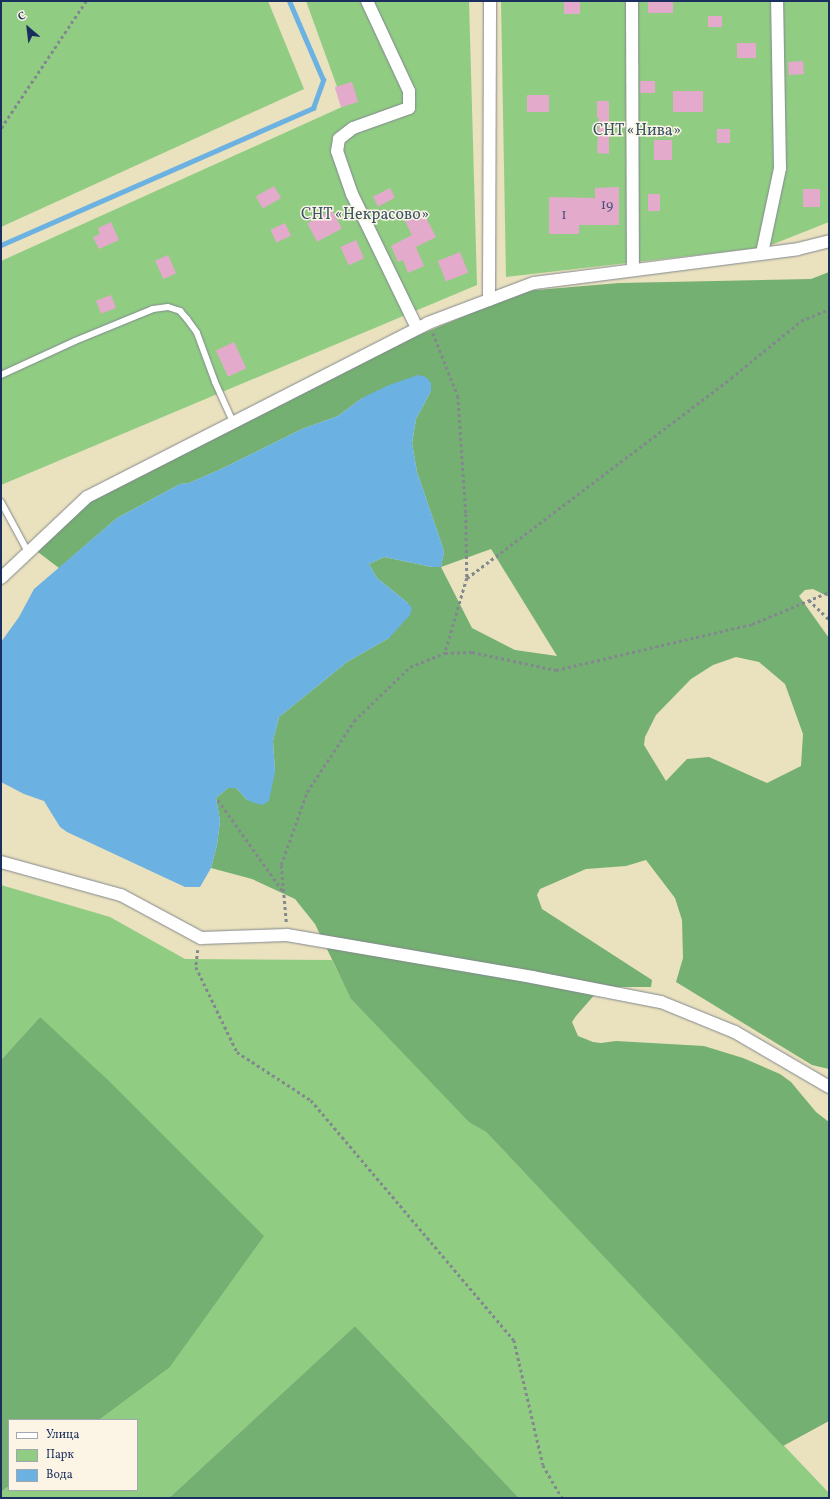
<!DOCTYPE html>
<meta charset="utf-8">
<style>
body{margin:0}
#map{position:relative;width:830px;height:1499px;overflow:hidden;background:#eae1be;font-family:Vollkorn,serif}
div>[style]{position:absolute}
.green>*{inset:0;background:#90cd83}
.forest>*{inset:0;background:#74b071}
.water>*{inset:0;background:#6bb1e2}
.stream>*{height:4.5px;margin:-2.25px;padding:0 2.25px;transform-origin:2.25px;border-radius:2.25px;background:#6bb1e2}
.building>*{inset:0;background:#e3aacc;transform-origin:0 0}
.path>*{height:2.5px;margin-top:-1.25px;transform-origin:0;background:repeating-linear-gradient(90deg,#82888e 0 3px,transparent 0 6px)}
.roads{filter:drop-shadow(0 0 1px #82888e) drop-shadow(0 0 1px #82888e)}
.service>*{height:6px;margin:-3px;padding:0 3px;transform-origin:3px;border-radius:3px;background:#fff}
.minor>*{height:12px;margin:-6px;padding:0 6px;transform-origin:6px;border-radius:6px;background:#fff}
span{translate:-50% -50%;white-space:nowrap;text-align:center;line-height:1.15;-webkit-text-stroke:3px #fcf5e5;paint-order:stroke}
.number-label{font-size:14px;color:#4d4e7a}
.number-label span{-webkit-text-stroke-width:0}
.park-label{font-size:16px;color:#385667}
.frame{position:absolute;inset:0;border:2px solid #1b2f5e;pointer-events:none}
.legend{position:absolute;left:8px;top:1419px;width:130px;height:72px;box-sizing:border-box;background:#fcf5e5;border:1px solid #a2a6af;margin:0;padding:5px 7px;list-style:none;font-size:12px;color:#1b2f5e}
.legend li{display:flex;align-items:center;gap:8px;height:20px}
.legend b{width:20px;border:1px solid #a2a6af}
.north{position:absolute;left:8px;top:8px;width:40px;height:40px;-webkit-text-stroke:3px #fcf5e5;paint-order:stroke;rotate:332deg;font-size:11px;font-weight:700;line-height:16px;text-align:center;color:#1b2f5e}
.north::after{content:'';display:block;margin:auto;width:14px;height:18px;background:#1b2f5e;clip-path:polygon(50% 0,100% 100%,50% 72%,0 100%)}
</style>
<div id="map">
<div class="green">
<div style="clip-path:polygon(1px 1px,268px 1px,304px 89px,1px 227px)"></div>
<div style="clip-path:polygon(306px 1px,469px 1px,477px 285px,1px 485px,1px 261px,344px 106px)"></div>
<div style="clip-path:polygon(501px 1px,829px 1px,829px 222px,766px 247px,506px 277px)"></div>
<div style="clip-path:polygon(1px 885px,110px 917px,185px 959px,332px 960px,352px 1000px,469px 1121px,486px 1132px,829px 1493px,829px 1498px,519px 1498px,355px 1326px,171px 1496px,171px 1498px,1px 1498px,1px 1492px,9px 1486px,9px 1490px,137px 1490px,137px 1420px,99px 1420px,169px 1368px,40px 1017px,1px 1060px)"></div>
</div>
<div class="forest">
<div style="clip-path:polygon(evenodd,829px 272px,829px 597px,813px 589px,805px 590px,799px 596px,829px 638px,829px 1069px,812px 1065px,676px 982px,683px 958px,682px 920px,675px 898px,646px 860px,626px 866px,586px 869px,540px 889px,537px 895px,542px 909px,652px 980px,651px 987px,612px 987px,597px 992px,576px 1016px,572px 1022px,578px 1036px,593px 1042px,601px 1043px,616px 1041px,704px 1046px,743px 1058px,780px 1074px,791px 1082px,816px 1112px,829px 1122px,829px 1421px,783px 1446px,486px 1132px,469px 1122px,351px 999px,315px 924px,295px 899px,252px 879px,211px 868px,217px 845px,220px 821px,216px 798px,228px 788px,236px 788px,247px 800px,275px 772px,273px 741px,279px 717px,347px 662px,389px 638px,408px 603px,377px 578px,369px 564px,384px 557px,432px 567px,441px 566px,444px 552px,442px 545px,417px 472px,412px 443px,416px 419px,431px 391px,362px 398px,338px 416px,302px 429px,219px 470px,189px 483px,180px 484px,117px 518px,59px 568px,30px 546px,103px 489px,414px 337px,525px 291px,619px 283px,811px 279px,829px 272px,491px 549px,557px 656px,515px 650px,472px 628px,441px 567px,491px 549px,829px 272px,736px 657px,759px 662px,785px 684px,803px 734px,801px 766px,767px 783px,709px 757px,687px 759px,666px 781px,644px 745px,645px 737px,656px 715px,691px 679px,713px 665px,736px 657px)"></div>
<div style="clip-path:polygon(40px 1017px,109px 1081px,264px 1236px,169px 1368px,99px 1420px,9px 1420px,9px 1486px,1px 1492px,1px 1060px)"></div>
<div style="clip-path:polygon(355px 1326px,519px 1498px,171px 1498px,170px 1497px)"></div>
</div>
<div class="water">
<div style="clip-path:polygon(418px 375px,426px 377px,431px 383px,431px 391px,416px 419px,412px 443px,417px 472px,442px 545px,444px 552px,441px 567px,432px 567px,384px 557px,369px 564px,377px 578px,408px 603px,412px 608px,410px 615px,389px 638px,347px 662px,279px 717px,273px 741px,275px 772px,269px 801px,262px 805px,255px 803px,247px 800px,236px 788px,228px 788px,216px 798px,220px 821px,217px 845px,211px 868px,200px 887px,185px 887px,67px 832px,60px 827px,44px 801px,24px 794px,1px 782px,1px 642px,19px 617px,34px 589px,117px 518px,180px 484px,189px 483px,219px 470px,302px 429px,338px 416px,362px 398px,389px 385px)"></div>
</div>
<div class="stream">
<div style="left:1px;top:245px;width:341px;rotate:-23.7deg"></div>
<div style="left:313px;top:108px;width:30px;rotate:-70deg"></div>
<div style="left:323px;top:80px;width:86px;rotate:-113.3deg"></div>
</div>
<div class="building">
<div style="left:564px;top:1px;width:16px;height:13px"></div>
<div style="left:648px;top:1px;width:25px;height:12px"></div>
<div style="left:708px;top:16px;width:14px;height:11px"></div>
<div style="left:737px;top:43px;width:19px;height:15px"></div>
<div style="left:803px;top:61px;width:13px;height:15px;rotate:86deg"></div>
<div style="left:640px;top:81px;width:15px;height:12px"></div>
<div style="left:352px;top:82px;width:21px;height:18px;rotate:73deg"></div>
<div style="left:673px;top:91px;width:30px;height:21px"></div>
<div style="left:527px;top:95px;width:22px;height:17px"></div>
<div style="clip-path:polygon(597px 101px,609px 101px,609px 154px,597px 153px,599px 118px,597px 118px)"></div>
<div style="left:717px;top:129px;width:13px;height:14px"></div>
<div style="left:654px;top:140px;width:18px;height:20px"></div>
<div style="left:274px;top:186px;width:14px;height:21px;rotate:60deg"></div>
<div style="clip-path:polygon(619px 187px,619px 225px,579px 225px,579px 234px,549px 234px,549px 197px,595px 198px,595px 188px)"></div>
<div style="left:390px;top:188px;width:11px;height:19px;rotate:63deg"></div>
<div style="left:803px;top:189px;width:17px;height:18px"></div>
<div style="left:648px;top:194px;width:12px;height:17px"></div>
<div style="left:332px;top:210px;width:21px;height:28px;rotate:62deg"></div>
<div style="clip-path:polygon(423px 212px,436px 237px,416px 247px,424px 266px,408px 273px,403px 260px,398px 262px,391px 246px,412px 235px,405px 221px)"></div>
<div style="clip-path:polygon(111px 222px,119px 240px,99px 249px,93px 237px,100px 234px,98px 228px)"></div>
<div style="left:285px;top:223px;width:14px;height:16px;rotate:65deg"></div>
<div style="left:356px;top:240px;width:20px;height:17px;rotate:66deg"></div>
<div style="left:460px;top:252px;width:22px;height:24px;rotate:68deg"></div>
<div style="left:168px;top:255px;width:20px;height:14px;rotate:66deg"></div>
<div style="left:111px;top:295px;width:14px;height:16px;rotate:69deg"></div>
<div style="left:234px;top:342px;width:29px;height:20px;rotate:65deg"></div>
</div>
<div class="path">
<div style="left:1px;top:128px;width:153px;rotate:-56.2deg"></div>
<div style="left:433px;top:333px;width:68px;rotate:68.4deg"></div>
<div style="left:458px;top:396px;width:118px;rotate:86.1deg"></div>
<div style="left:466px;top:514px;width:64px;rotate:89.1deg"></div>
<div style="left:467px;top:578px;width:78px;rotate:106.3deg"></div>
<div style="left:467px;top:578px;width:331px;rotate:-37.1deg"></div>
<div style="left:731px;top:378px;width:90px;rotate:-39.2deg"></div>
<div style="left:801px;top:321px;width:30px;rotate:-23deg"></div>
<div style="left:809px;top:600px;width:28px;rotate:44deg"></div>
<div style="left:218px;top:800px;width:112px;rotate:54.5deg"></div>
<div style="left:286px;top:922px;width:57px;rotate:-95deg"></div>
<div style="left:281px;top:865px;width:77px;rotate:-70.4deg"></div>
<div style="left:307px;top:792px;width:85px;rotate:-56.5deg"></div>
<div style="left:354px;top:721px;width:78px;rotate:-44deg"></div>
<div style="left:410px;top:667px;width:38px;rotate:-22deg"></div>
<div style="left:445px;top:653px;width:27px;rotate:-2deg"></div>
<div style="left:472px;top:652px;width:86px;rotate:12.1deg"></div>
<div style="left:556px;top:670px;width:201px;rotate:-13.2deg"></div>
<div style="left:752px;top:624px;width:83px;rotate:-22.6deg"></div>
<div style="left:198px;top:950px;width:17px;rotate:97deg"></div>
<div style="left:196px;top:967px;width:94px;rotate:64.2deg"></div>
<div style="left:237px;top:1052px;width:88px;rotate:33deg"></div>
<div style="left:311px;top:1100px;width:314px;rotate:49.8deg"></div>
<div style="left:514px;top:1340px;width:128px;rotate:76.9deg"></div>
<div style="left:543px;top:1465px;width:38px;rotate:60deg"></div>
</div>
<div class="roads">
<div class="service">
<div style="left:1px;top:375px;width:81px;rotate:-24.7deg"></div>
<div style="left:75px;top:341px;width:84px;rotate:-22.3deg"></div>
<div style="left:153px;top:309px;width:15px;rotate:-8deg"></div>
<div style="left:168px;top:307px;width:13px;rotate:18deg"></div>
<div style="left:180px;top:311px;width:11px;rotate:49deg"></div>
<div style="left:187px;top:319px;width:17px;rotate:54deg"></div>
<div style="left:197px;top:333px;width:52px;rotate:69.8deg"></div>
<div style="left:215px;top:382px;width:44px;rotate:65.8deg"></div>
<div style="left:1px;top:502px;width:57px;rotate:61.6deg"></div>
</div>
<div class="minor">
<div style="left:367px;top:1px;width:99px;rotate:65deg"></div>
<div style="left:409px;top:91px;width:17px;rotate:90deg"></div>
<div style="left:409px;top:108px;width:59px;rotate:160.3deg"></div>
<div style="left:353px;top:128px;width:18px;rotate:142deg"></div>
<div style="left:339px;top:139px;width:12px;rotate:99deg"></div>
<div style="left:337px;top:151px;width:46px;rotate:70.8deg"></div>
<div style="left:352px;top:194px;width:149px;rotate:64.1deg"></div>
<div style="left:632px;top:1px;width:269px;rotate:89.8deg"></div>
<div style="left:762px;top:253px;width:87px;rotate:-78deg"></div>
<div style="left:780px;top:168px;width:167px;rotate:-91deg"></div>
<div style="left:489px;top:300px;width:299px;rotate:-89.8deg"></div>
<div style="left:1px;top:578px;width:118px;rotate:-43.3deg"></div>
<div style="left:87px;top:497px;width:383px;rotate:-27deg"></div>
<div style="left:428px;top:323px;width:113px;rotate:-20.7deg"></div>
<div style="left:534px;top:283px;width:266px;rotate:-7.3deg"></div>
<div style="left:798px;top:249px;width:32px;rotate:-14deg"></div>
<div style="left:1px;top:862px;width:124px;rotate:15.4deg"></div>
<div style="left:121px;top:895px;width:91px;rotate:28.3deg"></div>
<div style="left:201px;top:938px;width:86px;rotate:-2deg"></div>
<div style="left:287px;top:935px;width:249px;rotate:9.7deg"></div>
<div style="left:532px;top:977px;width:131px;rotate:11deg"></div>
<div style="left:661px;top:1002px;width:80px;rotate:22.1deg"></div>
<div style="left:735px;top:1032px;width:109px;rotate:30.3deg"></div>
</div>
</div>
<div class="number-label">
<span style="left:607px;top:206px">19</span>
<span style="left:564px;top:216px">1</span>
</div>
<div class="park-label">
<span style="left:637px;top:131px">СНТ «Нива»</span>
<span style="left:365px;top:215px">СНТ «Некрасово»</span>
</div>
<div class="frame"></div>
<ul class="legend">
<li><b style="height:5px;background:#fff"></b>Улица</li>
<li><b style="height:11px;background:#90cd83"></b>Парк</li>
<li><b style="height:11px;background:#6bb1e2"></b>Вода</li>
</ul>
<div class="north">С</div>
</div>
